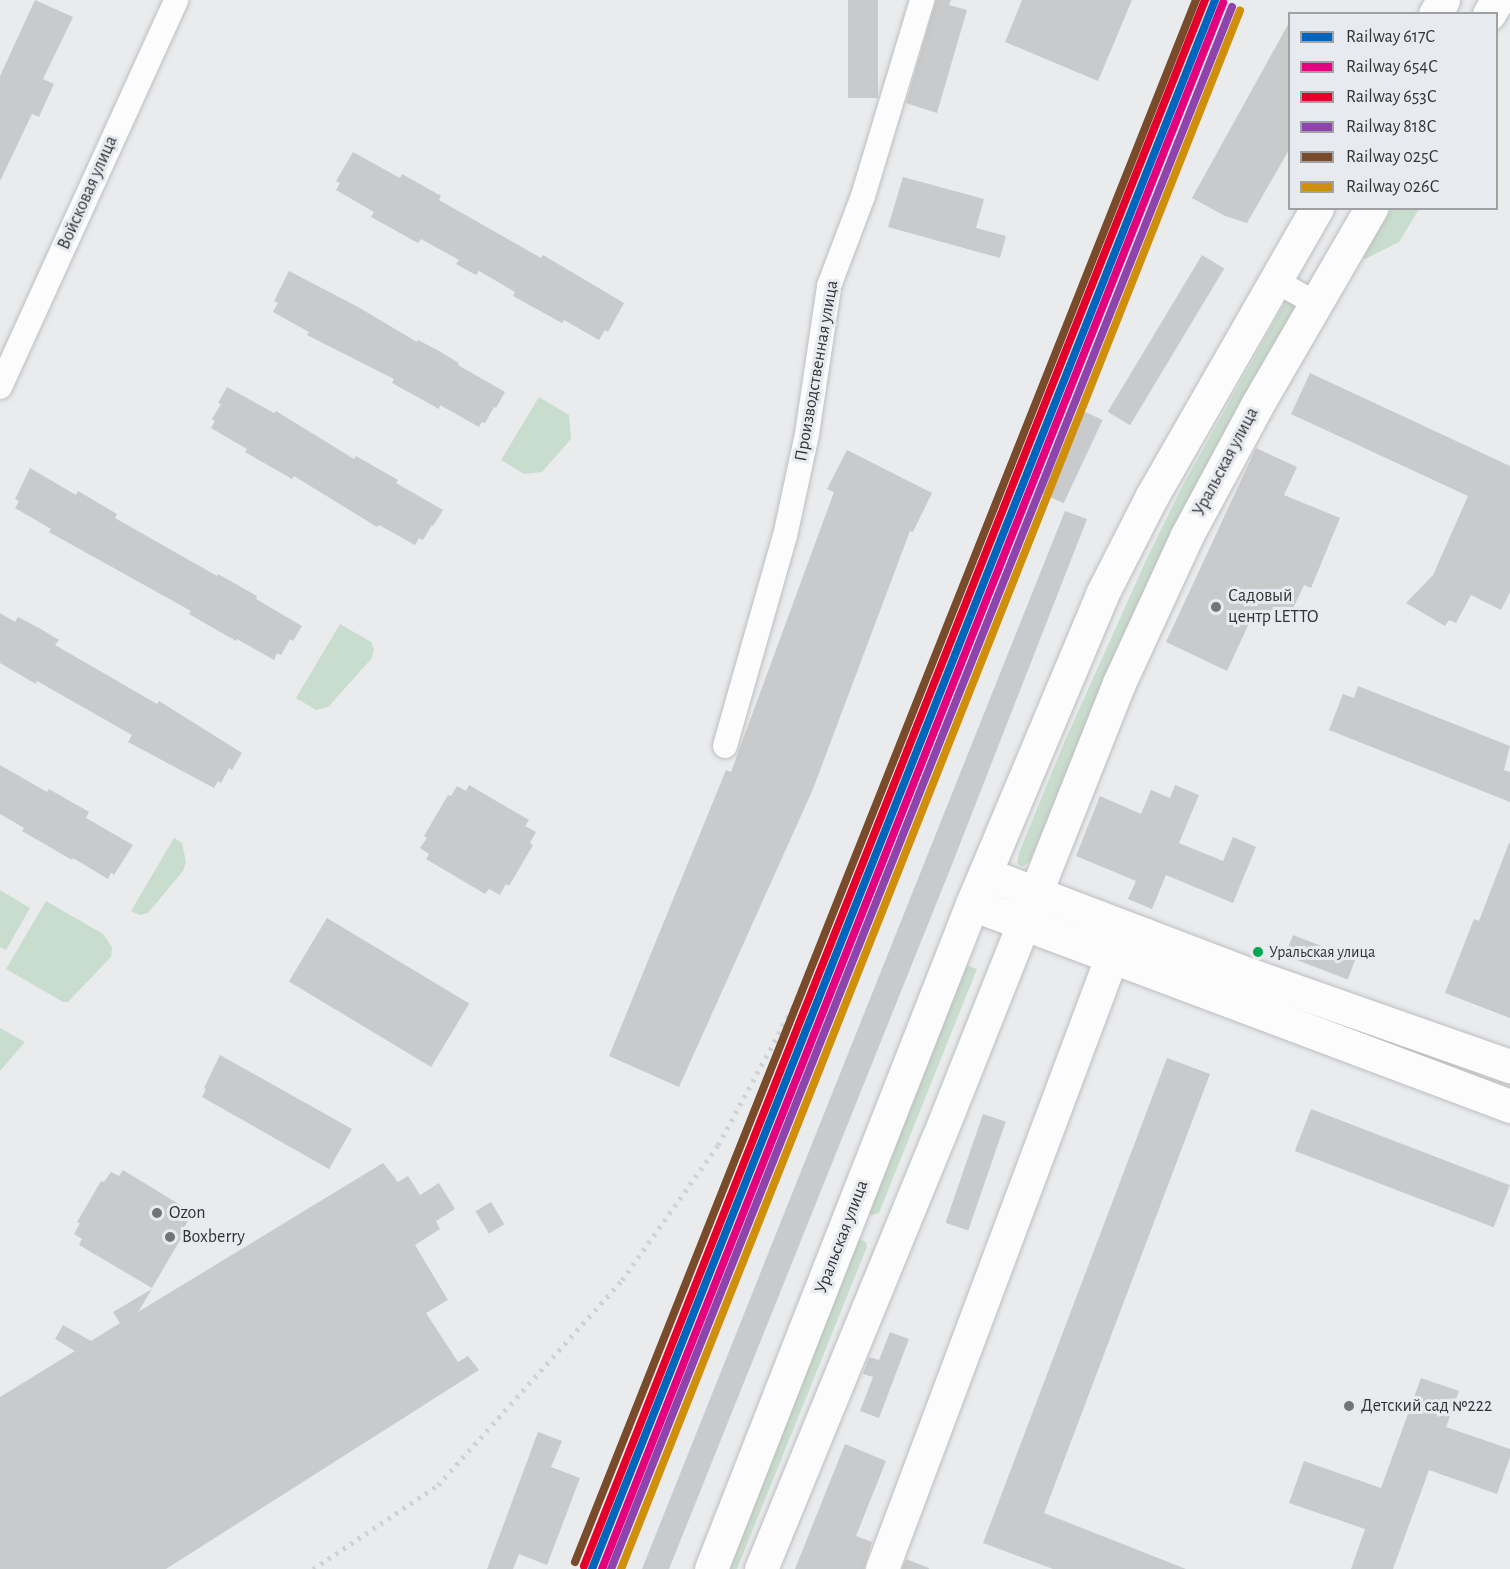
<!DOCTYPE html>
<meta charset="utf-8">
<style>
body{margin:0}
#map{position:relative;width:1510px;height:1569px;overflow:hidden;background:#e9ebed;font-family:"Alegreya Sans",sans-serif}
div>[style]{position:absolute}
.green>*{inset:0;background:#c8ddcd}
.building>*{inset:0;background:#c9cacb;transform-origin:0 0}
.roads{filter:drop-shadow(0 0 2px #bdbec0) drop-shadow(0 0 2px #bdbec0)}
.street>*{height:24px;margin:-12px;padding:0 12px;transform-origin:12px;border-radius:12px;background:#fcfcfc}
.secondary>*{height:33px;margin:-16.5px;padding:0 16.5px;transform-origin:16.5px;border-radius:16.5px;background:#fcfcfc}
.rail>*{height:4.5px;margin-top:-2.25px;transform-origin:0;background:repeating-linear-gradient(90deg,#d0d1d1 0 3px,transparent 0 9px)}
.rail-1>*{height:8px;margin:-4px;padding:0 4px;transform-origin:4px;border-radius:4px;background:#0065bd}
.rail-2>*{height:8px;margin:-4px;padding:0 4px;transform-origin:4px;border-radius:4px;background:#e5007d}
.rail-3>*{height:8px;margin:-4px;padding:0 4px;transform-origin:4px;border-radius:4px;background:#e4002b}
.rail-4>*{height:8px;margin:-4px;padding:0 4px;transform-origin:4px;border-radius:4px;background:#8e44ad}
.rail-5>*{height:8px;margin:-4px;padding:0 4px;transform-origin:4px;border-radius:4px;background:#7a4b2a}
.rail-6>*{height:8px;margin:-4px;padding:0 4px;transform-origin:4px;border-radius:4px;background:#d08f0b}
.dots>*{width:16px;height:16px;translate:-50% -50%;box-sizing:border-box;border:3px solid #e7eaef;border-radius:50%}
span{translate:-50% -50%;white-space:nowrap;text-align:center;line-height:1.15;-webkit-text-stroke:6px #e7eaef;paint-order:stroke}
.bus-label{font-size:16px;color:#333436}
.left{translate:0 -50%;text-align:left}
.street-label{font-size:18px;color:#333436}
.poi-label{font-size:18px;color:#333436}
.legend{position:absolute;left:1288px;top:12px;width:210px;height:198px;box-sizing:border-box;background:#e7eaef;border:2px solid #9fa1a5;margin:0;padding:8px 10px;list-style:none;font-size:18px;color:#333436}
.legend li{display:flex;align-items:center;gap:12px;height:30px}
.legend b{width:30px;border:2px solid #9fa1a5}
</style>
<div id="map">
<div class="green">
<div style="clip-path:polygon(1391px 209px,1419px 209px,1399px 242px,1365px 259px,1361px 257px)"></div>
<div style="clip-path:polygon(1289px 295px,1299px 302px,1070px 763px,1030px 861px,1022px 867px,1017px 863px,1019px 853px,1064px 743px,1147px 558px,1182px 487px)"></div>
<div style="clip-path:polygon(539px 397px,569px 415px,571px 439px,542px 472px,524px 474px,501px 460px)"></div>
<div style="clip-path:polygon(340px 624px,371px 642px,374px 649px,372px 658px,328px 707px,316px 710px,296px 698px)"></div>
<div style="clip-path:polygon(174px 838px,182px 843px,186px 862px,183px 871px,148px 913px,140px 915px,131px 911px)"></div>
<div style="clip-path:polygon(0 890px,30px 908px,6px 950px,0 947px)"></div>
<div style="clip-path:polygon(46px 901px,103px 934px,112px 947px,111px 957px,68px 1002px,63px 1002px,6px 969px)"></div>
<div style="clip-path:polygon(964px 964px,977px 969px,879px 1213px,871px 1215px,868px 1212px)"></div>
<div style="clip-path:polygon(0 1028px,25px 1042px,0 1071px)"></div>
<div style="clip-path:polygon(855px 1238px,866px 1242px,867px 1247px,737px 1569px,719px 1569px)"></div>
</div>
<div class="building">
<div style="clip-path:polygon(35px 0,73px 17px,43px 79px,54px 84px,39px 117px,32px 114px,0 181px,0 76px)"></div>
<div style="left:848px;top:0;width:30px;height:98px"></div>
<div style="clip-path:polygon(936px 0,951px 0,949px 5px,967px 10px,937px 113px,906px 103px)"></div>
<div style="clip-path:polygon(1022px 0,1132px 0,1098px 81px,1005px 42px)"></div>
<div style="clip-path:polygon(1290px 21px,1290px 148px,1247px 223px,1225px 216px,1192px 198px)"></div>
<div style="clip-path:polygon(353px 152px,400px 178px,402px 174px,441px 196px,439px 200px,541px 258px,543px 255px,624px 303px,608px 332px,605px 330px,599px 340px,564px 320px,562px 323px,513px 296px,515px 292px,479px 271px,476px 275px,456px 264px,459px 260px,421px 239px,418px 243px,371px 217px,374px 212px,336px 190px,340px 183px,336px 181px)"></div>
<div style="clip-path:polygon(903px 177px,984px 199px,976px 228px,1006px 236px,1000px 258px,888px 227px)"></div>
<div style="left:1202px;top:255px;width:26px;height:183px;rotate:31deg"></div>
<div style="clip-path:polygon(289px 271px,358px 307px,417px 342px,418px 340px,439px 351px,459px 363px,458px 365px,505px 392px,496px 408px,494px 407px,485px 423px,482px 422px,479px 427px,440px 405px,439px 409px,392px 383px,394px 379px,307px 335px,309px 332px,273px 312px,278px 303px,274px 301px)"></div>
<div style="clip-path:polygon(1310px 373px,1510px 466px,1510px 592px,1501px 610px,1471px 595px,1456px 623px,1449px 620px,1445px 626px,1406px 603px,1433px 575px,1468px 496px,1291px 414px)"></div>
<div style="clip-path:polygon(227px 387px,274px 413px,276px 411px,354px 459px,356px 456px,398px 480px,396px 483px,443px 510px,433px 526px,432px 525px,423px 540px,419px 538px,415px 545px,379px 525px,377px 527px,294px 476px,292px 479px,245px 452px,247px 449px,211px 428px,215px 421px,212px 419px,221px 404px,218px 403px)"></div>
<div style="left:1079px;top:409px;width:26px;height:92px;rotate:25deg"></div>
<div style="clip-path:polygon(1256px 448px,1297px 467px,1284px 495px,1340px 518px,1311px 588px,1304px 585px,1289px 617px,1272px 609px,1266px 623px,1252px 617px,1227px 671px,1166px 642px)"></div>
<div style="clip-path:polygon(847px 450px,932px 493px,913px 532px,910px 531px,813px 789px,679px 1087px,609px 1056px,726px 770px,731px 772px,834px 492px,827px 489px)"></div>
<div style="clip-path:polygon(30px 468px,76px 495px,78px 491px,117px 514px,115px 518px,217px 576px,218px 574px,257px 596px,256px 599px,302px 626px,293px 641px,290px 639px,281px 655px,277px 653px,274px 660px,237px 639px,236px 641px,189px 614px,191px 611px,49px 532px,51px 529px,15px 508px,19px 501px,15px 499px)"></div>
<div style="clip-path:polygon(1065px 511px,1087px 519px,951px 867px,669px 1569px,642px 1569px)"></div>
<div style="clip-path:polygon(0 613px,15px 622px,18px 617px,39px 628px,59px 640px,55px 645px,157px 704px,159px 701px,242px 753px,232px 770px,229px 768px,221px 783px,218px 781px,214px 788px,128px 742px,132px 735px,37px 681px,36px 684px,0 663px)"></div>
<div style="clip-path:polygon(1358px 686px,1510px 746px,1504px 770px,1510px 772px,1510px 802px,1329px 730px,1343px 694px,1354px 698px)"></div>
<div style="clip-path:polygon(0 765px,47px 792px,49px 789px,89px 812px,86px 818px,133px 845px,114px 875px,111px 873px,108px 879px,73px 858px,72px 860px,22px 831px,24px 828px,0 814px)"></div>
<div style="clip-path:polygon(469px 785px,529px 820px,525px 826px,536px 832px,530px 843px,533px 845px,509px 886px,506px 884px,500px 895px,489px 889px,485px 894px,426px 859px,429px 854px,420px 848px,427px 838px,424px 836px,448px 795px,451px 796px,457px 786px,466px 791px)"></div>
<div style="clip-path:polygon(1175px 785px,1199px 795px,1179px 843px,1223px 861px,1233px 837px,1256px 847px,1233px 903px,1166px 875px,1152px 909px,1128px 899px,1136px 881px,1076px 856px,1100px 796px,1141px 814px,1151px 790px,1170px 798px)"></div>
<div style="clip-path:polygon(1509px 843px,1510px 843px,1510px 1018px,1445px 993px,1474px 919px,1479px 921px)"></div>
<div style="left:327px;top:918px;width:166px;height:74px;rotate:31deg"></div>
<div style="left:1293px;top:935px;width:67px;height:22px;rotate:21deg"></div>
<div style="clip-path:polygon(220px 1055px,352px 1129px,329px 1169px,202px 1097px,206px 1089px,204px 1088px)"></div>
<div style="clip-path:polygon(1167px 1058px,1210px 1074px,1044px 1513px,1186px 1569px,1053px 1569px,983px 1543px)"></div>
<div style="left:1311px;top:1109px;width:213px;height:45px;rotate:21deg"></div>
<div style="left:983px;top:1114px;width:24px;height:115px;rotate:19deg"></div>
<div style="clip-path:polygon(383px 1163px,398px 1182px,408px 1176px,420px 1195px,439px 1183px,455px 1209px,436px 1221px,440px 1229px,415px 1245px,448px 1300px,426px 1313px,458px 1362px,468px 1356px,479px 1370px,166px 1569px,0 1569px,0 1397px,75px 1351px,55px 1339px,63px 1325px,91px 1341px,120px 1323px,113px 1312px,152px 1289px,138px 1312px)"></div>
<div style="clip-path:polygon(123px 1170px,182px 1206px,179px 1211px,190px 1218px,183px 1229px,186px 1230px,152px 1288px,79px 1245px,82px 1239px,74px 1234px,80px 1223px,77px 1222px,101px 1181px,104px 1182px,111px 1172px,119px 1176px)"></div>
<div style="left:491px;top:1202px;width:26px;height:18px;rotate:59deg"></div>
<div style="clip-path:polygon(890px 1332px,909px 1339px,879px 1418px,860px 1411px,873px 1377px,863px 1374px,869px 1357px,879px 1360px)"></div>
<div style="clip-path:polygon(1421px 1378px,1459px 1391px,1446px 1427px,1510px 1449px,1510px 1457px,1497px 1494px,1429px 1470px,1393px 1569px,1351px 1569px,1365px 1529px,1289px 1503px,1304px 1461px,1381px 1488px)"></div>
<div style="clip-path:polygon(538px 1432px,562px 1441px,551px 1467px,580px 1478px,547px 1565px,519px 1554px,513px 1569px,487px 1569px)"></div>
<div style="clip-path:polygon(845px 1444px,886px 1461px,856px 1536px,872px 1542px,864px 1569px,795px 1569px)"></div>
<div style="clip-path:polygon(906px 1559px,929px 1568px,929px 1569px,902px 1569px)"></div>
</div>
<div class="roads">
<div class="street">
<div style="left:1274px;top:280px;width:47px;rotate:29.3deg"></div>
<div style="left:0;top:387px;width:425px;rotate:-65.5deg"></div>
<div style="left:725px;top:746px;width:218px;rotate:-74.1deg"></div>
<div style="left:785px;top:536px;width:104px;rotate:-77.8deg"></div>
<div style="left:807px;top:434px;width:150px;rotate:-81.5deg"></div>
<div style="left:829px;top:286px;width:96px;rotate:-69.3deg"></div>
<div style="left:863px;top:196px;width:205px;rotate:-73.2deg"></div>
</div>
<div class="secondary">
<div style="left:1435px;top:14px;width:16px;rotate:-60deg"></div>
<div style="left:1489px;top:14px;width:16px;rotate:-60deg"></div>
<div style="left:986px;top:874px;width:284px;rotate:20.9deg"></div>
<div style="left:1251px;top:975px;width:275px;rotate:19.4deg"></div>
<div style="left:972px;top:904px;width:575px;rotate:20.58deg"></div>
<div style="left:711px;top:1569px;width:714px;rotate:-68.57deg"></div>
<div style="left:972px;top:904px;width:336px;rotate:-67.2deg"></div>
<div style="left:1102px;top:594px;width:110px;rotate:-63deg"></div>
<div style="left:1152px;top:496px;width:332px;rotate:-60.2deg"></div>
<div style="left:761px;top:1569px;width:466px;rotate:-67.7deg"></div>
<div style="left:938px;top:1138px;width:490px;rotate:-68.3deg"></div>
<div style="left:1119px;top:683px;width:161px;rotate:-65.3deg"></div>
<div style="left:1186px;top:537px;width:150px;rotate:-61.7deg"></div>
<div style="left:1257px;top:405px;width:228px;rotate:-59.9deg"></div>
<div style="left:882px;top:1569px;width:661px;rotate:-69.45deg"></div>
<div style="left:1114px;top:950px;width:20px;rotate:-45deg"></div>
<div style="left:1128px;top:936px;width:16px;rotate:-7deg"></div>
</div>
</div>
<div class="rail">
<div style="left:313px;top:1569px;width:151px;rotate:-33.9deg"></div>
<div style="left:438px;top:1485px;width:275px;rotate:-48.1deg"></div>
<div style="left:622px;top:1280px;width:166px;rotate:-54.6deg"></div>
<div style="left:718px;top:1145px;width:157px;rotate:-61.5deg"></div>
<div style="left:793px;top:1007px;width:244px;rotate:-67.8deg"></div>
<div style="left:885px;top:781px;width:177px;rotate:-62.4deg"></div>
</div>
<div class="rail-1">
<div style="left:592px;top:1569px;width:1688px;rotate:-68.34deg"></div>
</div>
<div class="rail-2">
<div style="left:602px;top:1569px;width:1685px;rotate:-68.37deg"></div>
</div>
<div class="rail-3">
<div style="left:584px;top:1566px;width:1685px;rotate:-68.37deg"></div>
</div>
<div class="rail-4">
<div style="left:611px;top:1569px;width:1681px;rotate:-68.32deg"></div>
</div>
<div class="rail-5">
<div style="left:575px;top:1562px;width:1681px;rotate:-68.32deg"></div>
</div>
<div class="rail-6">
<div style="left:621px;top:1569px;width:1677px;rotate:-68.34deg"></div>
</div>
<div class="dots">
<div style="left:1216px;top:607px;background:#737476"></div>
<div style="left:1258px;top:952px;background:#00a651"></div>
<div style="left:157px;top:1213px;background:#737476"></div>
<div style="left:170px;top:1237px;background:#737476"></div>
<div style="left:1349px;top:1406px;background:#737476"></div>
</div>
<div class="bus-label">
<span class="left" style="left:1269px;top:952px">Уральская улица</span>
</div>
<div class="street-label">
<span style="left:88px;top:193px;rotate:-66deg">Войсковая улица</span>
<span style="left:817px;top:371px;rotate:-80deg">Производственная улица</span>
<span style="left:1226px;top:462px;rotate:-62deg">Уральская улица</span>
<span style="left:842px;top:1237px;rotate:-69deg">Уральская улица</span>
</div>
<div class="poi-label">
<span class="left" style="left:1228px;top:607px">Садовый<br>центр LETTO</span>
<span class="left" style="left:169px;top:1213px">Ozon</span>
<span class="left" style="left:182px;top:1237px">Boxberry</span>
<span class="left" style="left:1361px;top:1406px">Детский сад №222</span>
</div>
<ul class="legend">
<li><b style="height:8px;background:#0065bd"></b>Railway 617C</li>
<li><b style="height:8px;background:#e5007d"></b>Railway 654С</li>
<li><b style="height:8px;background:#e4002b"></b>Railway 653С</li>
<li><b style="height:8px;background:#8e44ad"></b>Railway 818С</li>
<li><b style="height:8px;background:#7a4b2a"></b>Railway 025С</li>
<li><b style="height:8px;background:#d08f0b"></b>Railway 026С</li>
</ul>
</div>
